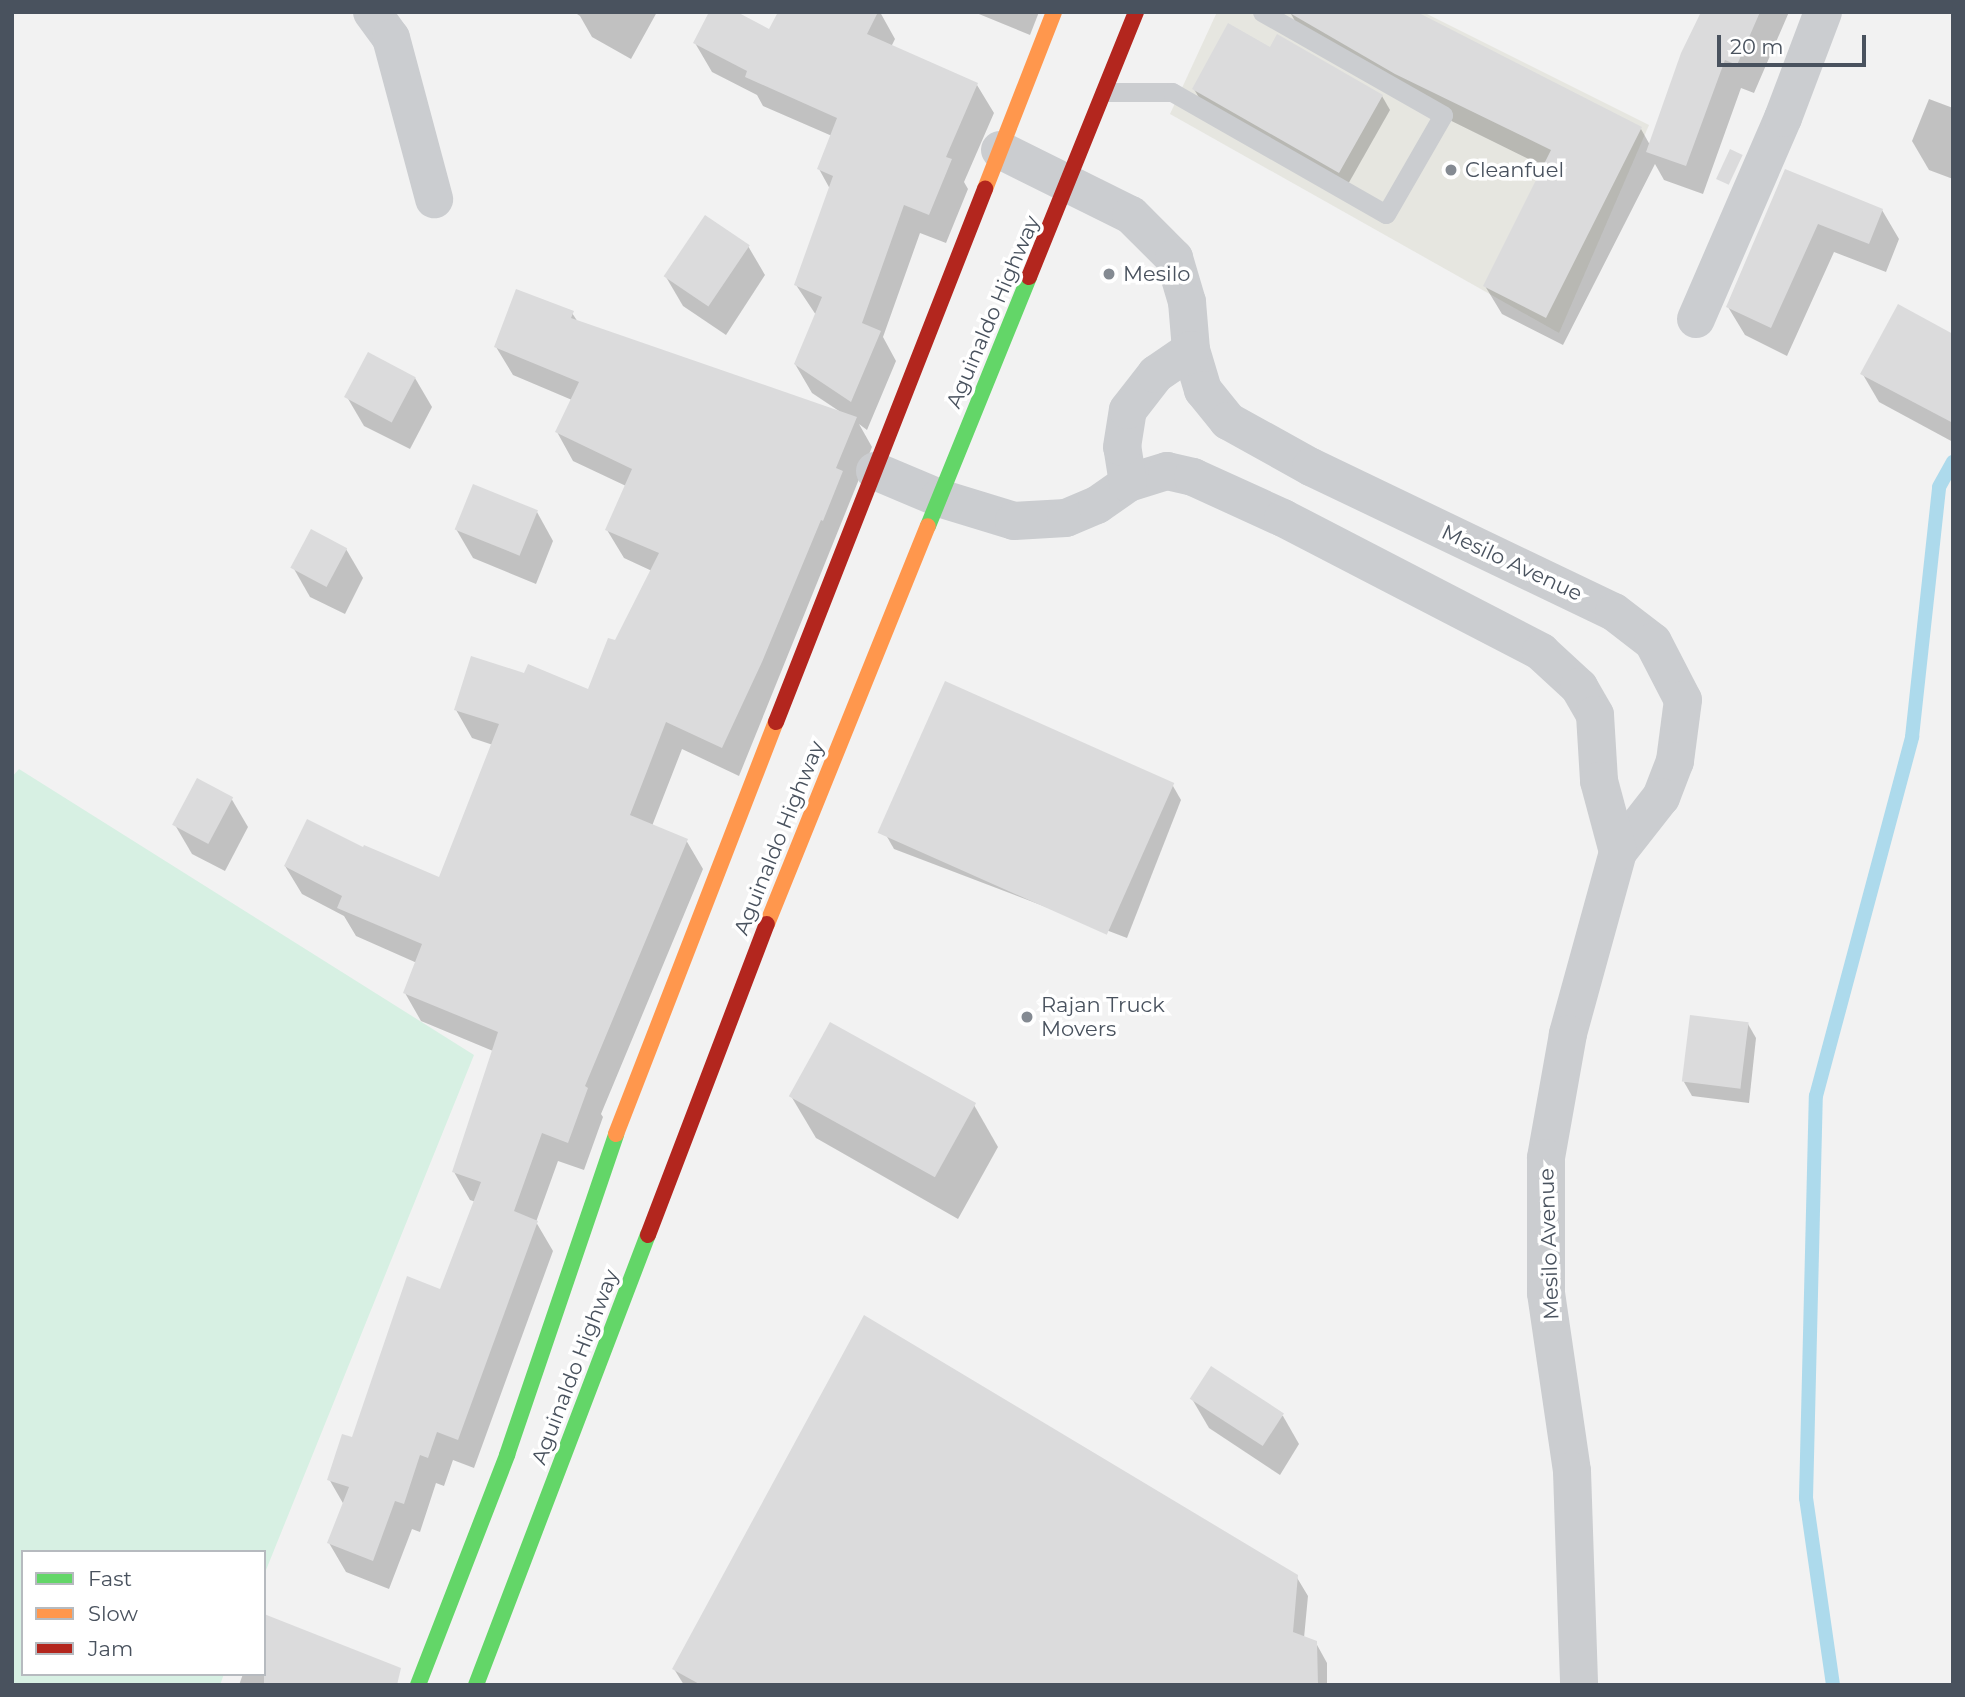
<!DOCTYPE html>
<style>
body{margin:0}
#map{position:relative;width:1965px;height:1697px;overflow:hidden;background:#f2f2f2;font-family:Montserrat,sans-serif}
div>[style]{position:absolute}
.commercial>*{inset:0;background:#e6e6e0}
.green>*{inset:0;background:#d7f0e3}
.shadow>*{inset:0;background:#0003}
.stream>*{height:14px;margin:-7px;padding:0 7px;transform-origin:7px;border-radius:7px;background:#addaec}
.building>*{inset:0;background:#dbdbdc;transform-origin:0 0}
.lane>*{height:19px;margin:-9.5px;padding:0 9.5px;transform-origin:9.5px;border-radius:9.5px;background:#cbcdd0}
.street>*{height:38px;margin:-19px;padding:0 19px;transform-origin:19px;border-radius:19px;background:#cbcdd0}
.fast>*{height:16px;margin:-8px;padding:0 8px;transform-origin:8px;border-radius:8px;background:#63d668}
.slow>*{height:16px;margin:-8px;padding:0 8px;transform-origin:8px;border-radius:8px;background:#ff974d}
.jam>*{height:16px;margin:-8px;padding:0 8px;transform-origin:8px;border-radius:8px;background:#b3261e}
.dots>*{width:19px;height:19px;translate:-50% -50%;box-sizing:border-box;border:4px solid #fff;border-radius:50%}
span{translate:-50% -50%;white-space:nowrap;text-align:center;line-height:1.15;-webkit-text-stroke:7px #fff;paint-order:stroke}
.poi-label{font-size:21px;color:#49525e}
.left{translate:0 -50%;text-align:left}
.street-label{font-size:21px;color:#49525e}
.frame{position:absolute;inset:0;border:14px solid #49525e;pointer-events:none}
.legend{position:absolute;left:21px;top:1550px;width:245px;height:126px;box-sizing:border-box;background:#fff;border:2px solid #b6babf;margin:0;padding:9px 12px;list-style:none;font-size:21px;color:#49525e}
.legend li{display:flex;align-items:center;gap:14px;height:35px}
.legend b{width:35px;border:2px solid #b6babf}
.scale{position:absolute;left:1717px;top:35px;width:149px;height:32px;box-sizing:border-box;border:4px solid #49525e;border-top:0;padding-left:9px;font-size:21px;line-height:24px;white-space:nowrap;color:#49525e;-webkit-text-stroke:5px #fff;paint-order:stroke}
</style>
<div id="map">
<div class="commercial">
<div style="clip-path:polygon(1217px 12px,1423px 12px,1649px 125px,1559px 333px,1170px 114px)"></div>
</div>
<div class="green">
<div style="clip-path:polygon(19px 769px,474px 1055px,264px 1575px,264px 1552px,23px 1552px,23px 1674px,224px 1674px,220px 1685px,12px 1685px,12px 777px)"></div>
</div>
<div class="shadow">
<div style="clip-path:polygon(574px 12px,657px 12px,631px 59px,592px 37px,580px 16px)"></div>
<div style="clip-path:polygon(780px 12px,880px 12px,895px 39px,891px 47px,977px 85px,994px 113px,964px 182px,968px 189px,946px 243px,920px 233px,883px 337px,896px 361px,867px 430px,859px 424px,872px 447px,739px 776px,682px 749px,652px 826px,686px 840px,703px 869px,601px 1114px,603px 1117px,584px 1170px,558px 1161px,536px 1222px,553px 1251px,474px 1468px,453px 1460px,444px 1486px,436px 1483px,420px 1532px,412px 1529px,389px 1589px,346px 1572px,329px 1543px,344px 1505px,329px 1479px,441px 1291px,476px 1202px,470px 1200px,454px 1172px,493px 1051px,421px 1021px,405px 993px,417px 963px,356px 936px,344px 916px,302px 894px,285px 866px,364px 850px,440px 879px,493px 745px,472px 738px,456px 710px,525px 676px,589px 692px,652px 571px,624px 558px,607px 530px,626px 486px,573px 461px,557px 432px,572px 400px,513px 375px,496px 347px,572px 313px,578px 322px,842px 413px,812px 393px,795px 364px,816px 315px,796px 285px,830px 189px,819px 169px,832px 136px,763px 106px,757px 95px,712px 72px,695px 43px,770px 32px)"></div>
<div style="clip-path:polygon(974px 12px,1039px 12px,1030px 35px)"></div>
<div style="clip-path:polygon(1290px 12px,1641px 129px,1650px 145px,1702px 12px,1789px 12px,1754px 93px,1741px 88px,1703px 194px,1664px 180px,1655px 164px,1563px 345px,1502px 314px,1485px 286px,1545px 167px,1413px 102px,1306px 41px)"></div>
<div style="clip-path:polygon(1271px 50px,1382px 96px,1390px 110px,1347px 186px,1202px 103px,1194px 89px)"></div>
<div style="clip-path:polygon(1929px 99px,1953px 108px,1953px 179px,1929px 170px,1912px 141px)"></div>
<div style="clip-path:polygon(1786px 171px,1882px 210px,1899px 239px,1886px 272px,1834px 252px,1787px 356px,1745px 335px,1728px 307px)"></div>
<div style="clip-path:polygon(748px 246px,765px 275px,726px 335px,683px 306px,666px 277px)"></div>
<div style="clip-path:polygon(1953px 336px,1953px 442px,1879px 402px,1862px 373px)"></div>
<div style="clip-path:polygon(415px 378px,432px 407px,410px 449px,364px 426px,347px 397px)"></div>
<div style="clip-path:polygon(537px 512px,553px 541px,536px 584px,473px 558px,456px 529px)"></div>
<div style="clip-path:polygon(346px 549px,363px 578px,345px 614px,310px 597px,294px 569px)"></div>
<div style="clip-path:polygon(1173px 786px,1181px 800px,1127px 938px,894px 849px,886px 835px)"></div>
<div style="clip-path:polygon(231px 798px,248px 827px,225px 871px,192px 854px,175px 825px)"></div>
<div style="clip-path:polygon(1748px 1024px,1756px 1038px,1749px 1103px,1692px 1096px,1684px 1082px)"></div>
<div style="clip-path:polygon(791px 1096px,974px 1105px,998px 1147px,958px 1219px,816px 1138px)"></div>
<div style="clip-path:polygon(1192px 1399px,1283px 1416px,1299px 1444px,1280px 1475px,1209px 1428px)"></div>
<div style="clip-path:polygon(1296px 1576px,1308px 1596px,1304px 1638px,1316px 1643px,1327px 1663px,1327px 1685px,684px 1685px,674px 1669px)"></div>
<div style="clip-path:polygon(243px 1674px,264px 1674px,386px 1685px,239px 1685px)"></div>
</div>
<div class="stream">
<div style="left:1833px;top:1685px;width:189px;rotate:-98.2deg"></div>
<div style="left:1806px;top:1498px;width:402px;rotate:-88.6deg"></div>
<div style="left:1816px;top:1096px;width:372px;rotate:-75deg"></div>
<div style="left:1912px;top:737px;width:251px;rotate:-83.8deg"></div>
<div style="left:1939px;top:487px;width:29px;rotate:-61deg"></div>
</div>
<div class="building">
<div style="clip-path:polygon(709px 12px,737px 12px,769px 29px,778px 12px,878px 12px,867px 34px,978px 83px,946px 157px,952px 159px,929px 215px,904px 205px,862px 323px,881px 331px,851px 402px,794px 364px,822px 297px,794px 285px,833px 176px,817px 169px,837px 118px,745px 77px,747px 71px,693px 43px)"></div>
<div style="clip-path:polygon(1288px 12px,1417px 12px,1642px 127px,1546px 318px,1483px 286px,1551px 150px,1395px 74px)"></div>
<div style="clip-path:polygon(1701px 12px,1760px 12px,1737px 65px,1725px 60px,1686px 166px,1646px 152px,1681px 53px)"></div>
<div style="clip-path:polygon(1228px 23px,1270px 47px,1277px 34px,1383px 95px,1339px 173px,1192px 89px)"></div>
<div style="left:1730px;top:149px;width:14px;height:33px;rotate:25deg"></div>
<div style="clip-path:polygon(1785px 169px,1883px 209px,1869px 244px,1818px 224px,1771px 328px,1726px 307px)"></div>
<div style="left:705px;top:215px;width:54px;height:74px;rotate:34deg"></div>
<div style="clip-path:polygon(516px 289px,574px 311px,571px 318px,857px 417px,836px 468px,843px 471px,823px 521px,821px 520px,762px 662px,722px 748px,666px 722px,630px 815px,688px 839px,585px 1086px,588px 1088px,568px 1143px,542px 1133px,514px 1211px,538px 1221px,458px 1440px,437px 1432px,428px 1458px,420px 1455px,404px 1504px,395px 1501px,373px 1561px,327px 1543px,349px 1487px,327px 1480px,342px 1434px,352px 1437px,407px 1276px,440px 1289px,481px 1182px,452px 1172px,498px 1032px,403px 993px,422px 944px,337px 908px,342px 896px,284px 866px,307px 819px,363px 847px,364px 845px,439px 877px,499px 724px,454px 710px,471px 656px,524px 673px,528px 664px,588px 689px,608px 638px,615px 640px,659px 553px,605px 530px,632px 469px,555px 432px,579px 382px,494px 347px)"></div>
<div style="clip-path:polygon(1898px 304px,1953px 334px,1953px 423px,1860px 374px)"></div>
<div style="left:368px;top:352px;width:54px;height:51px;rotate:28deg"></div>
<div style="left:473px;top:484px;width:70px;height:49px;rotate:22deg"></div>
<div style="left:311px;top:529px;width:41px;height:44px;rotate:28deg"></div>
<div style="left:945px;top:681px;width:251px;height:166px;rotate:24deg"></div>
<div style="left:197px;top:778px;width:41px;height:53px;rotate:28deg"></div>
<div style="left:1690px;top:1015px;width:59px;height:67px;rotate:7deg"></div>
<div style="left:830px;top:1022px;width:167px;height:85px;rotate:29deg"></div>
<div style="clip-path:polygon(864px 1315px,1298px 1575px,1293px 1632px,1317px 1641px,1318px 1685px,701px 1685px,672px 1669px)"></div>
<div style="left:1211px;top:1366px;width:87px;height:39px;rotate:33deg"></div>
<div style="clip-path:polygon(264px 1614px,401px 1668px,397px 1685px,264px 1685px)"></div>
</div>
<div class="lane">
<div style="left:1105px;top:92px;width:67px"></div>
<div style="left:1172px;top:92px;width:246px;rotate:29.7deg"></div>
<div style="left:1386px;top:214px;width:114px;rotate:-60.1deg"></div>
<div style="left:1443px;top:115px;width:208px;rotate:-150.4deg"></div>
</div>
<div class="street">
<div style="left:372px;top:12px;width:32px;rotate:54deg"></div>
<div style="left:391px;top:38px;width:167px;rotate:75deg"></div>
<div style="left:1000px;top:150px;width:146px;rotate:26.4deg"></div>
<div style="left:1131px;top:215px;width:61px;rotate:45deg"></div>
<div style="left:1174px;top:258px;width:46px;rotate:73.5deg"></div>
<div style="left:1187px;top:302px;width:48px;rotate:85.2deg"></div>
<div style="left:1191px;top:350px;width:42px;rotate:73.3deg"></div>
<div style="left:1203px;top:390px;width:40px;rotate:51deg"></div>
<div style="left:1228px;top:421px;width:95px;rotate:29deg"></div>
<div style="left:1311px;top:467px;width:336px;rotate:25.6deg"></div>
<div style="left:1614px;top:612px;width:49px;rotate:37.6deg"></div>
<div style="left:1653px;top:642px;width:65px;rotate:62.7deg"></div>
<div style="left:1683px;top:700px;width:62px;rotate:97.5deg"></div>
<div style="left:1675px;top:761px;width:39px;rotate:111deg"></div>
<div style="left:1661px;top:797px;width:70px;rotate:128deg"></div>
<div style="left:1618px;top:852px;width:189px;rotate:105.4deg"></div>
<div style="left:1568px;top:1034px;width:126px;rotate:100.1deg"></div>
<div style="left:1546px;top:1158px;width:135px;rotate:90deg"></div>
<div style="left:1546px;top:1293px;width:180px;rotate:81.7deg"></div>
<div style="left:1572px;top:1471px;width:214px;rotate:88.1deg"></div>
<div style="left:1696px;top:319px;width:219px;rotate:-66.6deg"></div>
<div style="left:1783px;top:118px;width:113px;rotate:-69.3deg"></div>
<div style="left:875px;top:471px;width:69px;rotate:22.9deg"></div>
<div style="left:939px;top:498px;width:78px;rotate:17deg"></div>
<div style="left:1014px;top:521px;width:52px;rotate:-3.3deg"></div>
<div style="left:1066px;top:518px;width:34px;rotate:-23deg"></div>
<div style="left:1097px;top:505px;width:38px;rotate:-35deg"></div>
<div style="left:1128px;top:483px;width:41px;rotate:-17.1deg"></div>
<div style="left:1167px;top:471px;width:27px;rotate:13deg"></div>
<div style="left:1193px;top:477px;width:99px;rotate:24.5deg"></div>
<div style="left:1283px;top:518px;width:291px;rotate:27.4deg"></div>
<div style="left:1541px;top:652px;width:52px;rotate:42.6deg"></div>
<div style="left:1579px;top:687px;width:32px;rotate:60deg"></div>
<div style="left:1595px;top:715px;width:66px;rotate:86.5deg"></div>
<div style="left:1599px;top:781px;width:73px;rotate:75deg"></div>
<div style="left:1128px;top:483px;width:36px;rotate:-99deg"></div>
<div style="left:1122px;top:447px;width:37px;rotate:-81deg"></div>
<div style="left:1128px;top:410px;width:46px;rotate:-52.1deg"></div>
<div style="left:1156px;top:374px;width:42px;rotate:-34.4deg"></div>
</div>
<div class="fast">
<div style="left:928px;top:526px;width:269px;rotate:-67.9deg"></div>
<div style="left:418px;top:1685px;width:247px;rotate:-68.8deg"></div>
<div style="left:507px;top:1455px;width:339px;rotate:-71.2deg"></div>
<div style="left:476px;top:1685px;width:482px;rotate:-69.1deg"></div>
</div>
<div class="slow">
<div style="left:985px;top:189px;width:190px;rotate:-68.7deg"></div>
<div style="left:767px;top:924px;width:429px;rotate:-68deg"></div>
<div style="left:616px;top:1134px;width:442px;rotate:-68.8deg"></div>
</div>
<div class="jam">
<div style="left:1029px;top:277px;width:286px;rotate:-68deg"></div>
<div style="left:776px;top:722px;width:573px;rotate:-68.59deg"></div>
<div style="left:648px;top:1235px;width:333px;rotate:-69.1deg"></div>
</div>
<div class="dots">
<div style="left:1451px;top:170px;background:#848a92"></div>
<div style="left:1109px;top:274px;background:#848a92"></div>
<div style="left:1027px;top:1017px;background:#848a92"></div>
</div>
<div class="poi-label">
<span class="left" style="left:1465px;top:170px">Cleanfuel</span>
<span class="left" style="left:1123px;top:274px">Mesilo</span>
<span class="left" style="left:1041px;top:1017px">Rajan Truck<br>Movers</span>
</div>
<div class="street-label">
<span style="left:993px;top:312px;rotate:-67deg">Aguinaldo Highway</span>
<span style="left:1512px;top:563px;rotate:25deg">Mesilo Avenue</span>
<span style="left:779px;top:838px;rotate:-68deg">Aguinaldo Highway</span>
<span style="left:1549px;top:1244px;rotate:-92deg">Mesilo Avenue</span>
<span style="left:575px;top:1367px;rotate:-69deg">Aguinaldo Highway</span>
</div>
<div class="frame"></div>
<ul class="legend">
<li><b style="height:9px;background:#63d668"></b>Fast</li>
<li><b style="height:9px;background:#ff974d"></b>Slow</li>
<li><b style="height:9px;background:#b3261e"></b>Jam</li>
</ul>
<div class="scale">20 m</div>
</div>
